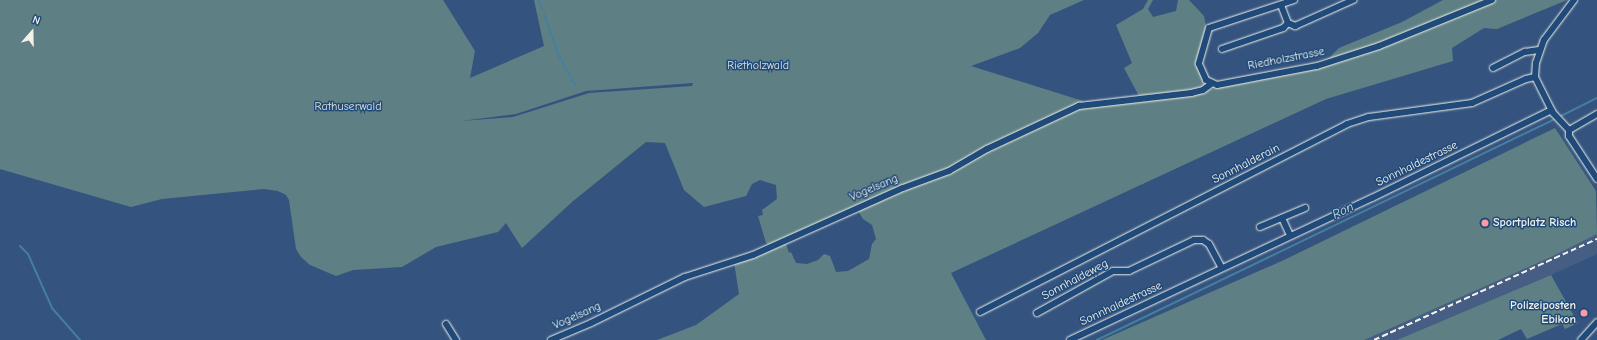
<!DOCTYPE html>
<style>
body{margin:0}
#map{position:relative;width:1597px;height:340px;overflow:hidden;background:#34547f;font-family:"Comic Neue",sans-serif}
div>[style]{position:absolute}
.built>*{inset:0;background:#475e84}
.green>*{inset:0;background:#5e8084}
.stream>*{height:2px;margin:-1px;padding:0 1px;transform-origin:1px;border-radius:1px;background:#467e9f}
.roads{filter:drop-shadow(0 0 1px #f4f1e8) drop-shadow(0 0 1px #f4f1e8)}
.minor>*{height:6px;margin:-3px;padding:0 3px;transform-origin:3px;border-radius:3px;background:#1f4a7a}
.rail>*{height:2px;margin-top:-1px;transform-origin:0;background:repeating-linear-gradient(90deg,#f4f1e8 0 6px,transparent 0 9px)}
.dots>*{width:11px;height:11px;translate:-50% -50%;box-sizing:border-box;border:2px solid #1f4a7a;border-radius:50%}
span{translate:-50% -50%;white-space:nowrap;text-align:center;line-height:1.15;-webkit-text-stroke:3px #1f4a7a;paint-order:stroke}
.street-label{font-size:12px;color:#f4f1e8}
.park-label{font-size:12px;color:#dee0d9}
.poi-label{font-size:12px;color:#f4f1e8;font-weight:700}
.left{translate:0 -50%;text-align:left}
.right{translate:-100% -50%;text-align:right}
.water-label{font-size:13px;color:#dae0dd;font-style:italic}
.north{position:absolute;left:12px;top:12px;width:40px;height:40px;-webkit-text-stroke:3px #1f4a7a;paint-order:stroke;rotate:20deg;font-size:11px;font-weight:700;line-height:16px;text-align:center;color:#f4f1e8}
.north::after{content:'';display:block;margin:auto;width:14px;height:18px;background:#f4f1e8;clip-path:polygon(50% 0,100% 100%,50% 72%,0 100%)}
</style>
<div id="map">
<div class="built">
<div style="clip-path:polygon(1597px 234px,1597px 254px,1551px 275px,1397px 340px,1364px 340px)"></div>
</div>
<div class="green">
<div style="clip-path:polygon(evenodd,0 0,443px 0,475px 51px,470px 78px,544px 46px,534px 0,1084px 0,1050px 15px,1038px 33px,1020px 48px,971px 66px,1083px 101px,964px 162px,816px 224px,772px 245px,766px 243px,758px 216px,763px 215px,762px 210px,777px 199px,776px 185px,760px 180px,752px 184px,746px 196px,704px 207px,684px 190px,665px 143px,646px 142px,572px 202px,522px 248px,506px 223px,498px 232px,436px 247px,402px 267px,353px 270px,336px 276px,310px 265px,301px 257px,296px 249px,289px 200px,286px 195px,278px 191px,264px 189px,162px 199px,131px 207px,0 169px,0 0,693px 83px,692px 86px,589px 93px,513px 117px,461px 121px,516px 114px,586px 91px,693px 83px)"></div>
<div style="clip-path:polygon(1148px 0,1153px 0,1148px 9px,1153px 17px,1176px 11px,1178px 0,1189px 0,1204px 16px,1206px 26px,1197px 63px,1205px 88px,1140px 98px,1124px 68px,1132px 63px,1116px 25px,1143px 9px)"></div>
<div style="clip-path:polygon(1443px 0,1567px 0,1497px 29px,1484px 28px,1452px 48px,1453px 61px,1326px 99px,951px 273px,986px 340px,657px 340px,696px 325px,739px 294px,734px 262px,785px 241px,789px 253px,791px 252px,796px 263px,807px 264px,818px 260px,824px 254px,830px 256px,836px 272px,848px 271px,869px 259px,872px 244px,876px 239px,872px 225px,863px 219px,857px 209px,1081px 106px,1198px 93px,1232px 83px,1319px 68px,1339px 48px,1402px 22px)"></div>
<div style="clip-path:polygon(1555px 128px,1596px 191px,1597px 234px,1553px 256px,1364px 340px,1102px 340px,1284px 260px)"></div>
<div style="clip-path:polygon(1551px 275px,1578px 323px,1565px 329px,1562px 324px,1527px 339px,1521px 329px,1498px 340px,1397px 340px)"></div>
</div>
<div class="stream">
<div style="left:538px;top:0;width:10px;rotate:66deg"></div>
<div style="left:544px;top:14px;width:45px;rotate:70.3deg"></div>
<div style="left:559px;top:56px;width:33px;rotate:61deg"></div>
<div style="left:1559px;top:117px;width:42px;rotate:-26.6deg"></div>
<div style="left:20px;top:246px;width:11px;rotate:45deg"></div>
<div style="left:28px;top:254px;width:59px;rotate:66deg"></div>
<div style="left:52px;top:308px;width:43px;rotate:48.8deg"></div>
<div style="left:1097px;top:340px;width:509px;rotate:-25.76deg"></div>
</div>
<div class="roads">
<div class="minor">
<div style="left:1294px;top:0;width:89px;rotate:161.8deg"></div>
<div style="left:1209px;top:28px;width:37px;rotate:106deg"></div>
<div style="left:1199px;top:64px;width:17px;rotate:66deg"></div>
<div style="left:1206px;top:80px;width:12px;rotate:24deg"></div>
<div style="left:1217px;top:85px;width:102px;rotate:-10.8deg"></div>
<div style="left:1317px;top:66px;width:65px;rotate:-17.9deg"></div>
<div style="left:1379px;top:46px;width:122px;rotate:-22.2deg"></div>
<div style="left:1281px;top:5px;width:19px;rotate:69deg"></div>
<div style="left:1288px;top:23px;width:8px;rotate:23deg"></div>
<div style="left:1295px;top:26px;width:64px;rotate:-24.1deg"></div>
<div style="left:1222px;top:49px;width:65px;rotate:-19deg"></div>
<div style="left:1283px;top:28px;width:7px;rotate:-45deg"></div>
<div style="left:1493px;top:68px;width:36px;rotate:-27deg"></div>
<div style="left:1525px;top:52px;width:14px;rotate:-8deg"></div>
<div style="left:1597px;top:114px;width:32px;rotate:150deg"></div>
<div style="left:1569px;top:130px;width:6px;rotate:90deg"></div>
<div style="left:1569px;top:136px;width:51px;rotate:56.9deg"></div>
<div style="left:1569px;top:130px;width:23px;rotate:-133deg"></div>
<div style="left:1553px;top:113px;width:40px;rotate:-116.6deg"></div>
<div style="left:1535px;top:77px;width:14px;rotate:-86deg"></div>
<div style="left:1536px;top:63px;width:24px;rotate:-71deg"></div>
<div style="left:1544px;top:40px;width:50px;rotate:-53.1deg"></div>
<div style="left:1282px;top:218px;width:19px;rotate:65deg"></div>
<div style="left:1260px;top:227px;width:49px;rotate:-22.9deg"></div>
<div style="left:980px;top:312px;width:412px;rotate:-27.1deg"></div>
<div style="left:1347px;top:124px;width:23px;rotate:-18deg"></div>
<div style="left:1369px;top:117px;width:104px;rotate:-7.7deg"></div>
<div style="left:1472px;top:103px;width:59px;rotate:-24deg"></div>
<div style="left:1526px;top:79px;width:9px;rotate:-13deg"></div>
<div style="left:1037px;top:313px;width:87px;rotate:-28.9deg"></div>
<div style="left:1113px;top:271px;width:16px"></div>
<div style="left:1129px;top:271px;width:72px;rotate:-25.5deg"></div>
<div style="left:1194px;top:240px;width:9px"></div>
<div style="left:1203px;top:240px;width:7px;rotate:34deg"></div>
<div style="left:1209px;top:244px;width:27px;rotate:62deg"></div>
<div style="left:446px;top:324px;width:19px;rotate:58deg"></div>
<div style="left:551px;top:340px;width:43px;rotate:-23deg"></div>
<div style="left:591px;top:323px;width:105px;rotate:-26.1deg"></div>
<div style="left:685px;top:277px;width:71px;rotate:-17.9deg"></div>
<div style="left:753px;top:255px;width:164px;rotate:-24.1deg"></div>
<div style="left:903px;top:188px;width:49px;rotate:-20.3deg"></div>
<div style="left:949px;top:171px;width:44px;rotate:-30.1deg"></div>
<div style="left:987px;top:149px;width:102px;rotate:-25.1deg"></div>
<div style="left:1079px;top:106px;width:113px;rotate:-6.6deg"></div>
<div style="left:1191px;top:93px;width:12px;rotate:-14deg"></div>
<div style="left:1203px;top:90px;width:10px;rotate:-37deg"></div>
<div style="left:1070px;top:340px;width:334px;rotate:-25.2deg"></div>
<div style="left:1372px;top:198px;width:200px;rotate:-26.1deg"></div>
<div style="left:1581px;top:340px;width:24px;rotate:-48deg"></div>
</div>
</div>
<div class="rail">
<div style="left:1374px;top:340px;width:245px;rotate:-24.4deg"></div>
</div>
<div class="dots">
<div style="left:1485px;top:223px;background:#ff9aa2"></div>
<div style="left:1584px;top:313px;background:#ff9aa2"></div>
</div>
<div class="street-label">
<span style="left:1286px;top:59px;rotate:-11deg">Riedholzstrasse</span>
<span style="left:1246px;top:164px;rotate:-27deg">Sonnhalderain</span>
<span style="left:1417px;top:164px;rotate:-26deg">Sonnhaldestrasse</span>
<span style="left:874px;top:188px;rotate:-23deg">Vogelsang</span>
<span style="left:1075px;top:280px;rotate:-28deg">Sonnhaldeweg</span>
<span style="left:1121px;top:304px;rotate:-25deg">Sonnhaldestrasse</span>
<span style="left:577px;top:316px;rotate:-24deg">Vogelsang</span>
</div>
<div class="park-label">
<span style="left:758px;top:66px">Rietholzwald</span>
<span style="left:348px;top:107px">Rathuserwald</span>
</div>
<div class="poi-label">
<span class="left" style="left:1493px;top:223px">Sportplatz Risch</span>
<span class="right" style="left:1576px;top:313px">Polizeiposten<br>Ebikon</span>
</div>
<div class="water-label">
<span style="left:1343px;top:211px;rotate:-26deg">Ron</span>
</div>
<div class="north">N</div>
</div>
